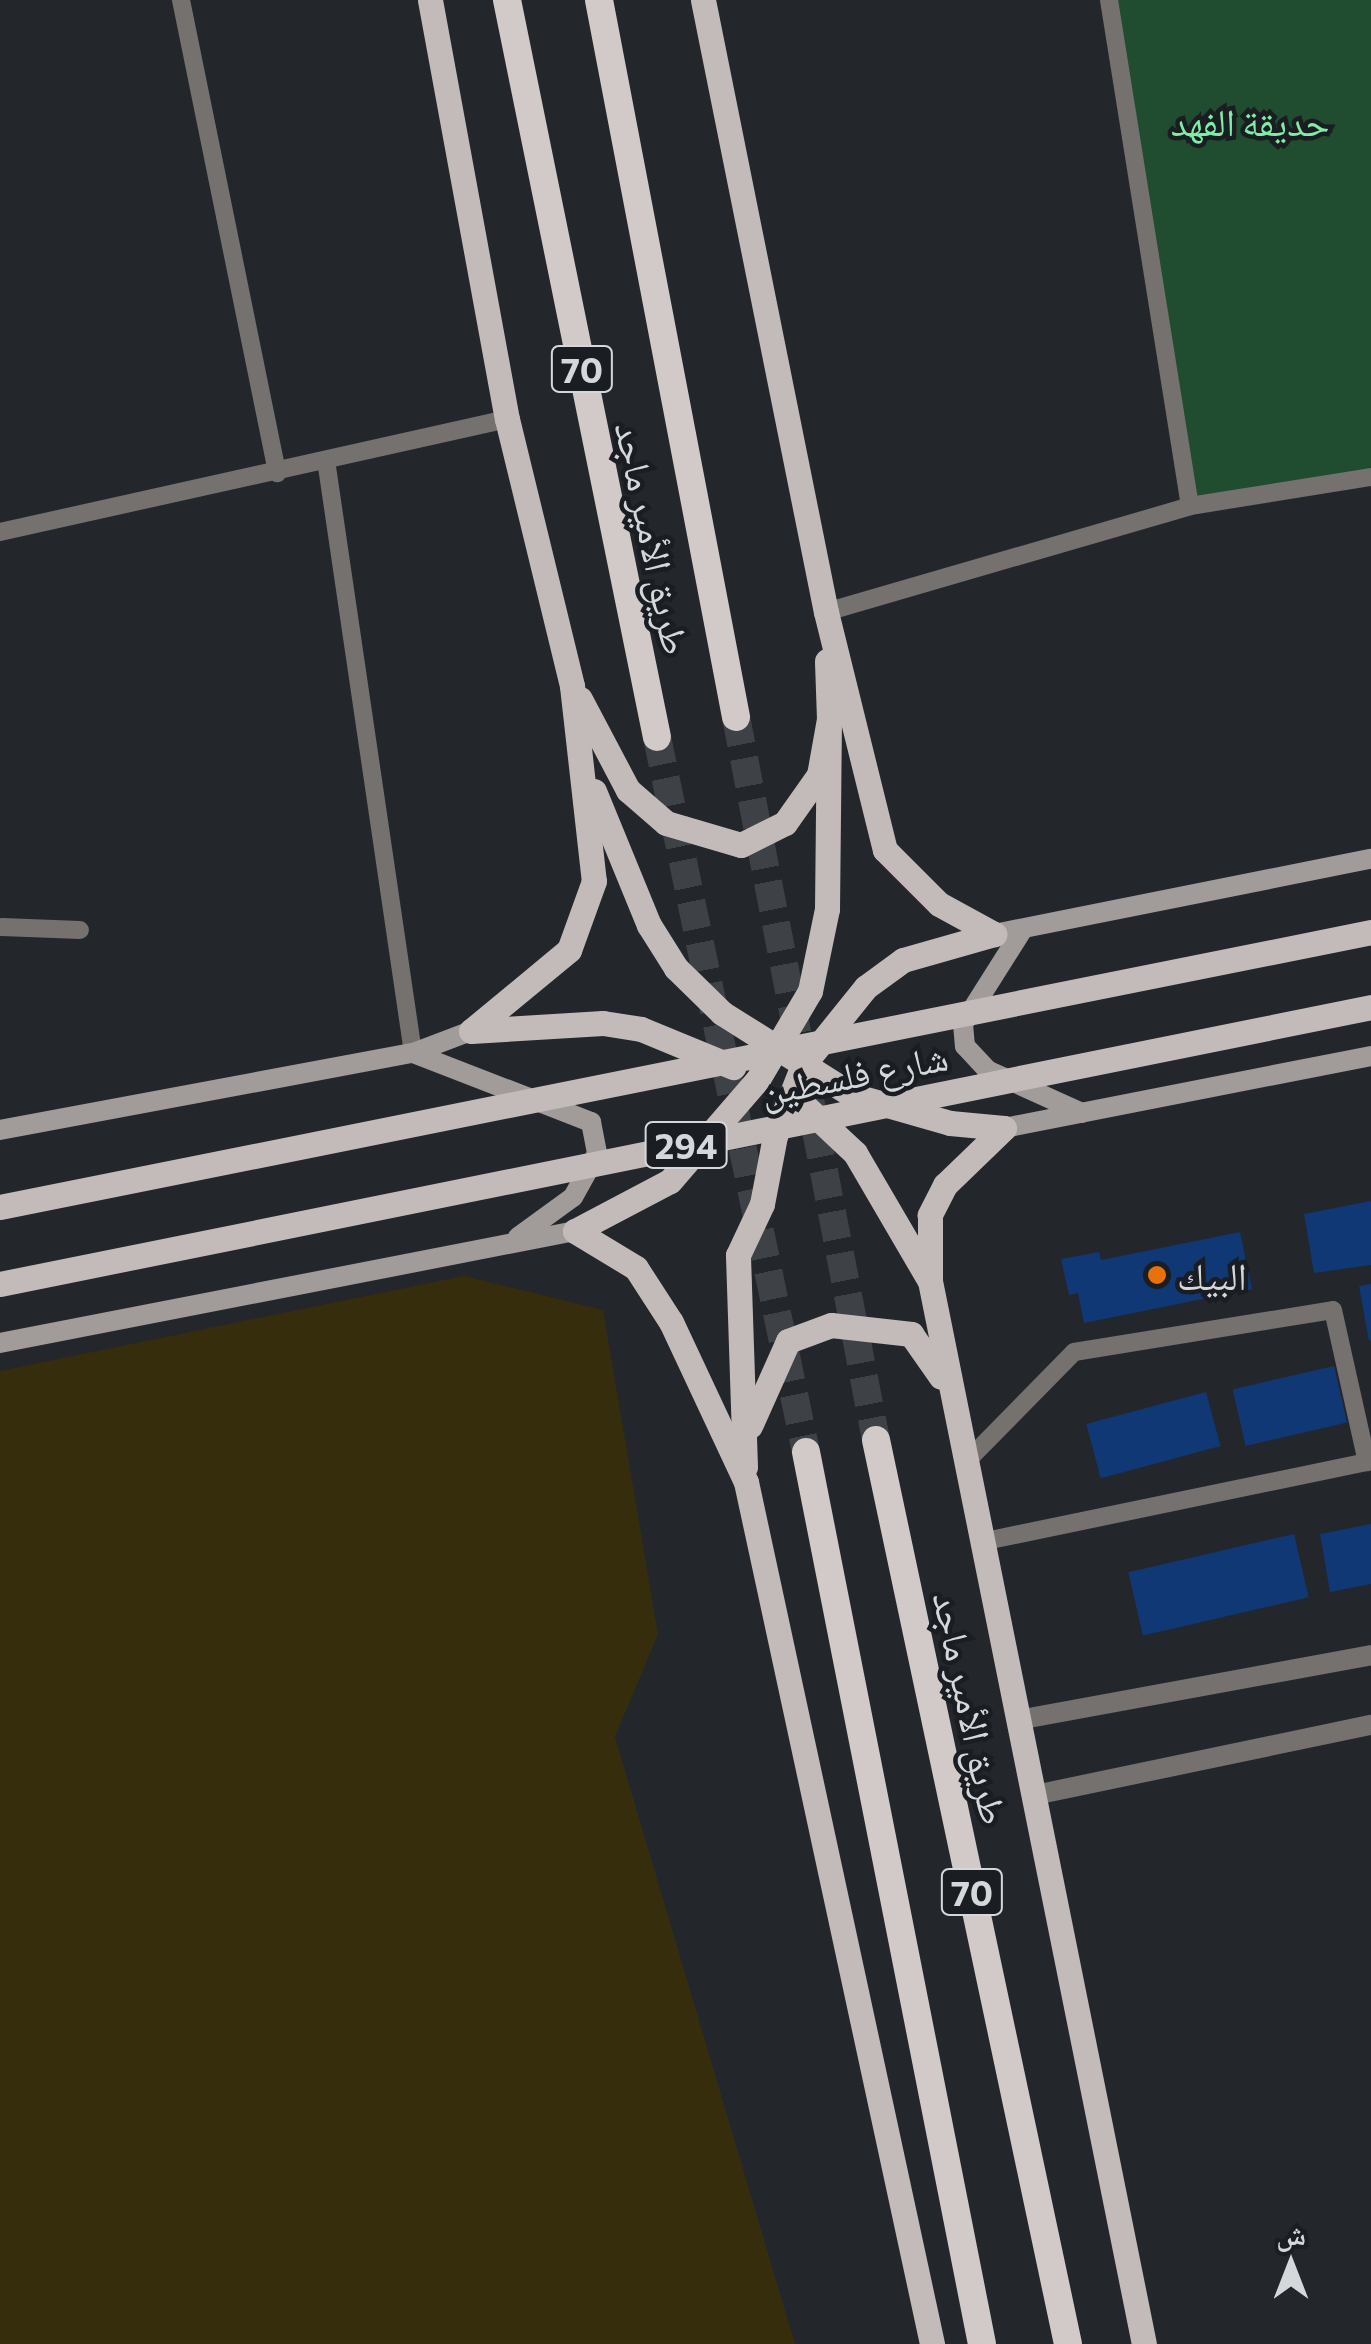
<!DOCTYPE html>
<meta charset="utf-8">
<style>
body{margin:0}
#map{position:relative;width:1371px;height:2344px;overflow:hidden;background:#23272c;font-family:Commissioner,"Noto Naskh Arabic",sans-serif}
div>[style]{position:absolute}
.green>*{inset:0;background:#204c30}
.sand>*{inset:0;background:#362d0d}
.building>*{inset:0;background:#0f3875;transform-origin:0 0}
.trunk-tunnel>*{height:28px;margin-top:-14px;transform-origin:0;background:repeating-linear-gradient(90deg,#3e4246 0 28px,transparent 0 42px)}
.service>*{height:18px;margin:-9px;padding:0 9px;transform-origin:9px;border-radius:9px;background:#74716f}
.minor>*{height:20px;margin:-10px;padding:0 10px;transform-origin:10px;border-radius:10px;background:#74716f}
.secondary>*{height:20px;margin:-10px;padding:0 10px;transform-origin:10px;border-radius:10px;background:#a19b99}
.primary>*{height:25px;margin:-12.5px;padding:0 12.5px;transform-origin:12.5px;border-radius:12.5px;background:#c3bbb9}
.trunk>*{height:28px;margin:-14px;padding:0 14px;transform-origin:14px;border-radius:14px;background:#d2cac8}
.primary-bridge>*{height:25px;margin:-12.5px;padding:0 12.5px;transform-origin:12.5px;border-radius:12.5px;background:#c3bbb9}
.dots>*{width:28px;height:28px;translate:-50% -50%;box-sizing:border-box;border:5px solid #1a1d22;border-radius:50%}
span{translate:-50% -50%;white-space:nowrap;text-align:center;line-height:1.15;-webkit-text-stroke:9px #1a1d22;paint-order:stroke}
.shield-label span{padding:2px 8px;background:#1a1d22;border:2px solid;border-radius:8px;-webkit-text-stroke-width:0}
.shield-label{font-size:35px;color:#d5d8db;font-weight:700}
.park-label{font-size:38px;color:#7eeda6}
.street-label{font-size:38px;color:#d5d8db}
.poi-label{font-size:38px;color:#d5d8db}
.left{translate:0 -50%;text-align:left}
.north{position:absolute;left:1241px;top:2214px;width:100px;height:100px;-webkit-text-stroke:8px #1a1d22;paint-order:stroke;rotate:0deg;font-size:28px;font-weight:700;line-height:40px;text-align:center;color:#d5d8db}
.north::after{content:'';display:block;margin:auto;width:35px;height:45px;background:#d5d8db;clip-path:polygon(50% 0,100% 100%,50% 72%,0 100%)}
</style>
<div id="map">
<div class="green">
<div style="clip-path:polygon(1116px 0,1371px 0,1371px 477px,1190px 506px)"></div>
</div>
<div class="sand">
<div style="clip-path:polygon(464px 1276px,603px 1310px,658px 1634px,615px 1737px,795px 2344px,0 2344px,0 1371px)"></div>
</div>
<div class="building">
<div style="clip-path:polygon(1371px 1201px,1371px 1265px,1314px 1273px,1304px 1214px)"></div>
<div style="clip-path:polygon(1240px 1232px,1252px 1289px,1084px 1323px,1078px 1293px,1069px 1295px,1061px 1259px,1099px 1252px,1101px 1260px)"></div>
<div style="clip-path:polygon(1371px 1284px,1371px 1341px,1369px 1341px,1359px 1286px)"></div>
<div style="left:1334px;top:1366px;width:58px;height:104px;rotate:77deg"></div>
<div style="left:1206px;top:1392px;width:56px;height:124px;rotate:75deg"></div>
<div style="clip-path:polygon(1371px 1524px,1371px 1584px,1330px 1592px,1320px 1534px)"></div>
<div style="left:1294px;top:1534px;width:65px;height:170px;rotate:77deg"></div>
</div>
<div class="trunk-tunnel">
<div style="left:736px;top:717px;width:736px;rotate:79.04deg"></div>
<div style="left:657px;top:737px;width:730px;rotate:78.23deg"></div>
</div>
<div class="service">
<div style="left:181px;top:0;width:483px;rotate:78.5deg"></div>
<div style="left:1109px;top:0;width:512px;rotate:80.91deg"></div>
<div style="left:326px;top:460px;width:599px;rotate:81.65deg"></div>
<div style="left:0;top:532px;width:519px;rotate:-12.56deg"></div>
<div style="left:826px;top:612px;width:379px;rotate:-16.2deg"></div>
<div style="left:1190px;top:506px;width:183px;rotate:-9.1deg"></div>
<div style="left:2px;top:927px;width:78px;rotate:2.2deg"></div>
<div style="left:966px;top:1462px;width:154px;rotate:-45.5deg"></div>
<div style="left:1074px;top:1352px;width:262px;rotate:-9.2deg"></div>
<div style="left:1333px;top:1310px;width:156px;rotate:77.4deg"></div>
<div style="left:1367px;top:1462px;width:393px;rotate:168.3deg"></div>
</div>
<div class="minor">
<div style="left:1018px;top:1720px;width:359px;rotate:-10.4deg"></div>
<div style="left:1035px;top:1795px;width:343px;rotate:-11.8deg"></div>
</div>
<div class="secondary">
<div style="left:1023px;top:929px;width:112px;rotate:122.3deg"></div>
<div style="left:963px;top:1024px;width:22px;rotate:85deg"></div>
<div style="left:965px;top:1046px;width:33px;rotate:47deg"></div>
<div style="left:987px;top:1070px;width:104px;rotate:24.4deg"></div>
<div style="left:994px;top:934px;width:384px;rotate:-11.3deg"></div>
<div style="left:413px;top:1053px;width:191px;rotate:21.2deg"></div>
<div style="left:591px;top:1122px;width:33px;rotate:79deg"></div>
<div style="left:597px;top:1154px;width:49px;rotate:119.2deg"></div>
<div style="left:573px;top:1197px;width:68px;rotate:144deg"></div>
<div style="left:1004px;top:1128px;width:374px;rotate:-11.1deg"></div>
<div style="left:0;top:1130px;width:420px;rotate:-10.6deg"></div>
<div style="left:413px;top:1053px;width:62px;rotate:-20.8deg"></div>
<div style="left:0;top:1343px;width:586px;rotate:-11.02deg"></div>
</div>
<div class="primary">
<div style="left:430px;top:0;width:426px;rotate:79.6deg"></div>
<div style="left:507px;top:419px;width:275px;rotate:76.3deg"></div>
<div style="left:572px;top:686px;width:196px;rotate:83.6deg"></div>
<div style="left:594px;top:881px;width:73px;rotate:109.9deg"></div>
<div style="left:569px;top:950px;width:127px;rotate:140.4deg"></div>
<div style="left:703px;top:0;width:624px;rotate:78.64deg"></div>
<div style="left:826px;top:612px;width:245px;rotate:76.1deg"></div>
<div style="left:885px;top:850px;width:76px;rotate:45deg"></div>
<div style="left:939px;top:904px;width:63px;rotate:28.6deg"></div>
<div style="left:580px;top:699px;width:103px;rotate:62.2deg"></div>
<div style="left:628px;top:790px;width:50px;rotate:41deg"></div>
<div style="left:666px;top:823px;width:78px;rotate:16.3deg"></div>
<div style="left:741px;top:845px;width:49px;rotate:-26.6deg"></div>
<div style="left:785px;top:823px;width:59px;rotate:-54.7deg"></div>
<div style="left:819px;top:775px;width:57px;rotate:-79.9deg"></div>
<div style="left:829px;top:719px;width:58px;rotate:-92deg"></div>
<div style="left:594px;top:791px;width:145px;rotate:67.7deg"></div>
<div style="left:649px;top:925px;width:51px;rotate:57.9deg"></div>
<div style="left:676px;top:968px;width:64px;rotate:44.4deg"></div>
<div style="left:722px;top:1013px;width:154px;rotate:32.2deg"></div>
<div style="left:852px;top:1095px;width:102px;rotate:15.9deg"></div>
<div style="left:950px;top:1123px;width:54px;rotate:5.3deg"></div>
<div style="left:471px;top:1031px;width:132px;rotate:-3.5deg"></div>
<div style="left:603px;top:1023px;width:38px;rotate:9deg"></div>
<div style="left:641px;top:1029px;width:100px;rotate:22.4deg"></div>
<div style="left:807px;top:1108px;width:66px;rotate:43.2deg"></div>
<div style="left:855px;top:1153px;width:145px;rotate:59.7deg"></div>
<div style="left:1004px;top:1128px;width:82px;rotate:136deg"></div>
<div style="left:945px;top:1185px;width:34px;rotate:117deg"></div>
<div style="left:930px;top:1215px;width:66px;rotate:90deg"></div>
<div style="left:930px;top:1281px;width:1084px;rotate:78.62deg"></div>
<div style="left:575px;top:1231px;width:71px;rotate:31.2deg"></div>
<div style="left:636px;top:1268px;width:64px;rotate:57.1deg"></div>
<div style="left:671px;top:1322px;width:177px;rotate:64.9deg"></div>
<div style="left:746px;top:1482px;width:882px;rotate:77.82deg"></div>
<div style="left:575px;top:1231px;width:107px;rotate:-27.8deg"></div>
<div style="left:670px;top:1181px;width:135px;rotate:-49.2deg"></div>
<div style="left:758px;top:1079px;width:102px;rotate:-59.4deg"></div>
<div style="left:810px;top:991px;width:84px;rotate:-78.3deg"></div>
<div style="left:827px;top:909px;width:190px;rotate:-89.4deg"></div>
<div style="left:750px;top:1426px;width:93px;rotate:-65.9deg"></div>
<div style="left:788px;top:1341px;width:46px;rotate:-20.4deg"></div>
<div style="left:831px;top:1325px;width:81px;rotate:6.4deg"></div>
<div style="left:911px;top:1334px;width:52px;rotate:55.1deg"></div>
<div style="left:745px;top:1467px;width:212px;rotate:-91.9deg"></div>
<div style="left:738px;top:1255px;width:56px;rotate:-64.8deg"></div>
<div style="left:762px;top:1204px;width:69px;rotate:-79.2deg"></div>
<div style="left:775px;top:1136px;width:76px;rotate:-68.5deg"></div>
<div style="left:803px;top:1065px;width:100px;rotate:-51.1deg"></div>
<div style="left:866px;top:987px;width:46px;rotate:-36.1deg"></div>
<div style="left:903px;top:960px;width:95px;rotate:-15.9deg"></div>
</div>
<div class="trunk">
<div style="left:507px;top:0;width:752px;rotate:78.5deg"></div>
<div style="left:599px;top:0;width:730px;rotate:79.18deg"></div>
<div style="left:876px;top:1440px;width:924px;rotate:78.01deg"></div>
<div style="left:806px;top:1452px;width:909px;rotate:78.84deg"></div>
</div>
<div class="primary-bridge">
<div style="left:0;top:1207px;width:1398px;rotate:-11.34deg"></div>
<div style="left:0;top:1284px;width:1399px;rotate:-11.42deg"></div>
</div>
<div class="dots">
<div style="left:1157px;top:1275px;background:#e8710a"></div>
</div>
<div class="shield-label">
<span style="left:582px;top:369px">70</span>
<span style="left:686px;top:1145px">294</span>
<span style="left:972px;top:1892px">70</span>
</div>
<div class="park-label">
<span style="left:1250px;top:121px">حديقة الفهد</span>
</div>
<div class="street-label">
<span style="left:654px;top:538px;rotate:78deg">طريق الأمير ماجد</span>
<span style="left:854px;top:1073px;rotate:-11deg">شارع فلسطين</span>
<span style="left:972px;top:1708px;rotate:78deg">طريق الأمير ماجد</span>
</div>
<div class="poi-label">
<span class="left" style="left:1177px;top:1275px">البيك</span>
</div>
<div class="north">ش</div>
</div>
